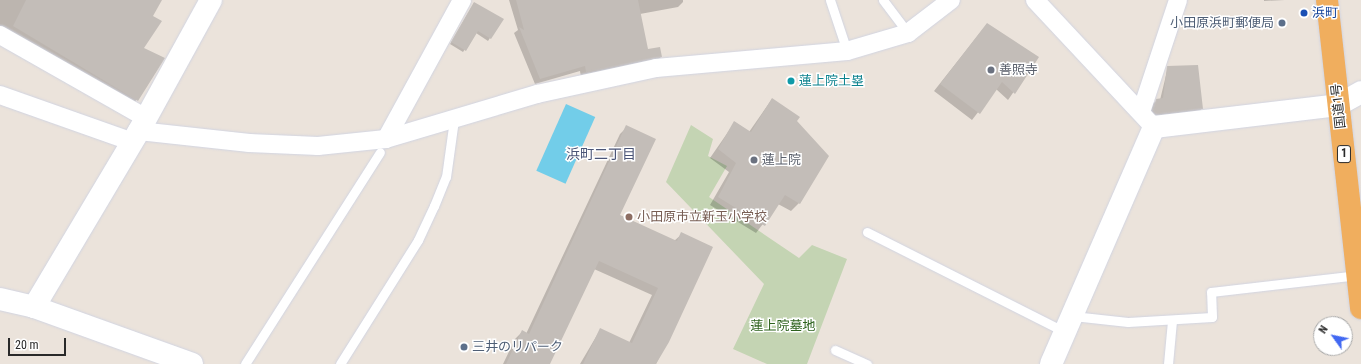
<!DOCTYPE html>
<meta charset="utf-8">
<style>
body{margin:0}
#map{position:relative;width:1361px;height:364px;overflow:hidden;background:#ebe3db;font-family:"Roboto Condensed","Noto Sans JP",sans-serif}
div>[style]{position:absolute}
.cemetery>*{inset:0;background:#c4d4b3}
.water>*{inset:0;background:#72cde9;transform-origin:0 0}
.shadow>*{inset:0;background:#0003}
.building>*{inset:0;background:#c3bdb8}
.roads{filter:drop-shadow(0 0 1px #d1d4e1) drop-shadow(0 0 1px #d1d4e1)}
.service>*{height:9px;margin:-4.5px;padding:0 4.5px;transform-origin:4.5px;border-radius:4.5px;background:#fff}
.minor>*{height:18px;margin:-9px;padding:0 9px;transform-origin:9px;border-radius:9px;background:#fff}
.tertiary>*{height:22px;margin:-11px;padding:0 11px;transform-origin:11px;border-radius:11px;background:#fff}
.trunk>*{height:22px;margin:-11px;padding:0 11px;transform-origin:11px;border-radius:11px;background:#f0ae5e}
.dots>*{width:11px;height:11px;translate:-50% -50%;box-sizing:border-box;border:2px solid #fff;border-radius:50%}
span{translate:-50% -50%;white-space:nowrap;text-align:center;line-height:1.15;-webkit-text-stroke:3px #fff;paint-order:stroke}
.shield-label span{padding:1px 3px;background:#fff;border:1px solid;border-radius:3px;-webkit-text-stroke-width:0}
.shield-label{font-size:12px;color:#292929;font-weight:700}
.transit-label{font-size:13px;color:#164399}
.left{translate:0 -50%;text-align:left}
.service-label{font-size:13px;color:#4e5e75}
.right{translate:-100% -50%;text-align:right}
.worship-label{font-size:13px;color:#5b616d}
.culture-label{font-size:13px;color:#0d838f}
.street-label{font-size:13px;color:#292929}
.education-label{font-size:13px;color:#785e54}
.park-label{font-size:13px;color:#2d621d}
.neighbourhood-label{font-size:14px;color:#4b5577}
.north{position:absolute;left:1313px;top:316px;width:40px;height:40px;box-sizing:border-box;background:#fff;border:1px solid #a9a9a9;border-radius:50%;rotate:303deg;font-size:11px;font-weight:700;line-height:16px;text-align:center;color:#292929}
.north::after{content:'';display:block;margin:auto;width:14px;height:18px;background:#4168f2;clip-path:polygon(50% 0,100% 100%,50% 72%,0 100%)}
.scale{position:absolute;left:8px;top:338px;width:58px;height:18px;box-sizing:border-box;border:2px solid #292929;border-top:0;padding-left:5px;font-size:12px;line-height:14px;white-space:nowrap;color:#292929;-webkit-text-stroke:3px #fff;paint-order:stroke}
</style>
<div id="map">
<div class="cemetery">
<div style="clip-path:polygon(691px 125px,713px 139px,708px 156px,727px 166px,709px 197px,799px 258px,812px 245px,847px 259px,807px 364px,767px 364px,733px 349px,764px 284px,666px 182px)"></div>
</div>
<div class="water">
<div style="left:566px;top:104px;width:32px;height:73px;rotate:24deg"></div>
</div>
<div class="shadow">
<div style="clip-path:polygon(0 0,161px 0,152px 16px,143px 48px,157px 70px,132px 106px,0 30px)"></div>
<div style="clip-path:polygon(509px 0,683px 0,683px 2px,678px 7px,640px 14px,647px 50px,661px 57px,655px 62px,581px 77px,580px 71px,535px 84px,514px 33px,518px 30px)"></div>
<div style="clip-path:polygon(1264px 0,1285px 0,1264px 1px)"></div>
<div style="clip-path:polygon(474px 3px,502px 19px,488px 41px,476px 33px,463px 52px,450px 44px)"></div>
<div style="clip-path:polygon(987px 24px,1037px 58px,1008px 100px,996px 89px,972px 120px,934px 91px)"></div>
<div style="clip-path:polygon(1168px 67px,1202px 108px,1199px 112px,1153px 117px,1150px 114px,1153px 103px,1160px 100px)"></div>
<div style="clip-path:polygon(772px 99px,796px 121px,799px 203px,791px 211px,778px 204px,756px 233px,710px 205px,729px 172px,710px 158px,735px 122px,749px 132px)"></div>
<div style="clip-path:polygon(627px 127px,619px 215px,674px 241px,682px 234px,712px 247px,656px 364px,580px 364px,600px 330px,629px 343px,652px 295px,594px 269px,549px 364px,503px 364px,515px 339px,522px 332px,526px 334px,620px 134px)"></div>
</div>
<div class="building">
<div style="clip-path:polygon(26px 0,162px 0,153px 16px,162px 21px,144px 48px,165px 58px,138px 101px,13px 26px)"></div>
<div style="clip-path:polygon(516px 0,638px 0,648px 49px,660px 47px,662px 57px,586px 72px,585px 66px,540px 79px,519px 27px,524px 30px)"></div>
<div style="clip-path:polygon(474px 2px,504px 19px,491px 39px,478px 31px,466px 51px,451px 42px)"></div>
<div style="clip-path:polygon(987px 23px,1039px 57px,1015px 94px,1002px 82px,980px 114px,940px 84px)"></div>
<div style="clip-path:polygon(1198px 65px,1203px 109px,1156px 114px,1153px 110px,1156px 99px,1163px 98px,1167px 66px)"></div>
<div style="clip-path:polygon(772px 98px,800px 117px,797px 121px,829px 156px,800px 204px,785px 195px,765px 226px,718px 197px,736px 163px,718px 149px,734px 121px,751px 132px)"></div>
<div style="clip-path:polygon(626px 125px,656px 139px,620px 215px,677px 241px,681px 232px,713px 247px,669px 342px,656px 364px,583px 364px,600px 328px,632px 343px,658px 288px,599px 261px,550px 364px,506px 364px,522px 330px,529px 334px)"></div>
</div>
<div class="roads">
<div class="service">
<div style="left:830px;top:0;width:54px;rotate:71.6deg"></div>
<div style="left:883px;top:0;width:41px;rotate:52.9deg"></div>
<div style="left:867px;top:232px;width:222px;rotate:26.8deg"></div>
<div style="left:1073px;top:316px;width:55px;rotate:6.2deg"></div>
<div style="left:1128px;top:322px;width:84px;rotate:-3.4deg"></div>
<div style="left:1212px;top:317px;width:25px;rotate:-92deg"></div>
<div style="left:1211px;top:292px;width:148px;rotate:-6.6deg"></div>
<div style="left:835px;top:350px;width:35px;rotate:24deg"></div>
<div style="left:245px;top:364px;width:251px;rotate:-57.5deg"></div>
<div style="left:340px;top:364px;width:146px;rotate:-57.8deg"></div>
<div style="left:418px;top:240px;width:38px;rotate:-65deg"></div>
<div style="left:434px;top:206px;width:31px;rotate:-68deg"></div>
<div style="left:446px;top:177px;width:59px;rotate:-82.1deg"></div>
<div style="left:1168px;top:364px;width:43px;rotate:-84.7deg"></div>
</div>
<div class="minor">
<div style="left:1035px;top:0;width:174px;rotate:46.9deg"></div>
<div style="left:0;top:35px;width:168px;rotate:29.6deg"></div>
<div style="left:0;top:95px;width:141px;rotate:19.5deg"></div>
<div style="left:1141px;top:112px;width:118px;rotate:-71.7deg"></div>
<div style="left:139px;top:131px;width:111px;rotate:6.2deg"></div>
<div style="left:249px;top:143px;width:69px;rotate:2.5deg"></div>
<div style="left:318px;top:146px;width:68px;rotate:-5.9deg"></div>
<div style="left:386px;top:139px;width:158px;rotate:-16.6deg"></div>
<div style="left:537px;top:94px;width:122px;rotate:-12.3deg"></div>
<div style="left:656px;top:68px;width:192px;rotate:-5.1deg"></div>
<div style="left:847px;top:51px;width:64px;rotate:-16.4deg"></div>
<div style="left:908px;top:33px;width:54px;rotate:-37.5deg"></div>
<div style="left:386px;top:139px;width:158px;rotate:-61.3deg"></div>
</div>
<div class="tertiary">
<div style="left:0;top:299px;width:35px;rotate:13deg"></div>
<div style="left:34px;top:307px;width:168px;rotate:19.8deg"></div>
<div style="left:34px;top:307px;width:205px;rotate:-59.2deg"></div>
<div style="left:139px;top:131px;width:149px;rotate:-61.2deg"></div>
<div style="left:1051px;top:364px;width:258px;rotate:-66.5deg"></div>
<div style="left:1154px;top:127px;width:185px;rotate:-6.8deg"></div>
<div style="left:1338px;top:105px;width:26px;rotate:-29deg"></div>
</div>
<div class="trunk">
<div style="left:1327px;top:0;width:310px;rotate:83.7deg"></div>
</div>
</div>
<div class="dots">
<div style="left:1304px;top:13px;background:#1a4fb4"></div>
<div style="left:1282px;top:23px;background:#5c6f8a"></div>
<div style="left:991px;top:70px;background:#6b7280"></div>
<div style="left:791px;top:81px;background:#0f9aa8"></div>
<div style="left:754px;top:160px;background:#6b7280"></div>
<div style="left:629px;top:217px;background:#8d6e63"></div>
<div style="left:464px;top:347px;background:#5c6f8a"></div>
</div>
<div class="shield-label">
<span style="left:1344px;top:154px">1</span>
</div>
<div class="transit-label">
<span class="left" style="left:1312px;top:13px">浜町</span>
</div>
<div class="service-label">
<span class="right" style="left:1274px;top:23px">小田原浜町郵便局</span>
<span class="left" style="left:472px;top:347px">三井のリパーク</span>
</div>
<div class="worship-label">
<span class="left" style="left:999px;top:70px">善照寺</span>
<span class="left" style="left:762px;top:160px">蓮上院</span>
</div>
<div class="culture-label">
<span class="left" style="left:799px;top:81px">蓮上院土塁</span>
</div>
<div class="street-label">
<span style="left:1339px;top:106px;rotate:-96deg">国道1号</span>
</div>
<div class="education-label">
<span class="left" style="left:637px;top:217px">小田原市立新玉小学校</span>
</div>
<div class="park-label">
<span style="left:783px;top:326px">蓮上院墓地</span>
</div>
<div class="neighbourhood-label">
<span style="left:601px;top:154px">浜町二丁目</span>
</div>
<div class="north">N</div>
<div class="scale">20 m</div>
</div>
